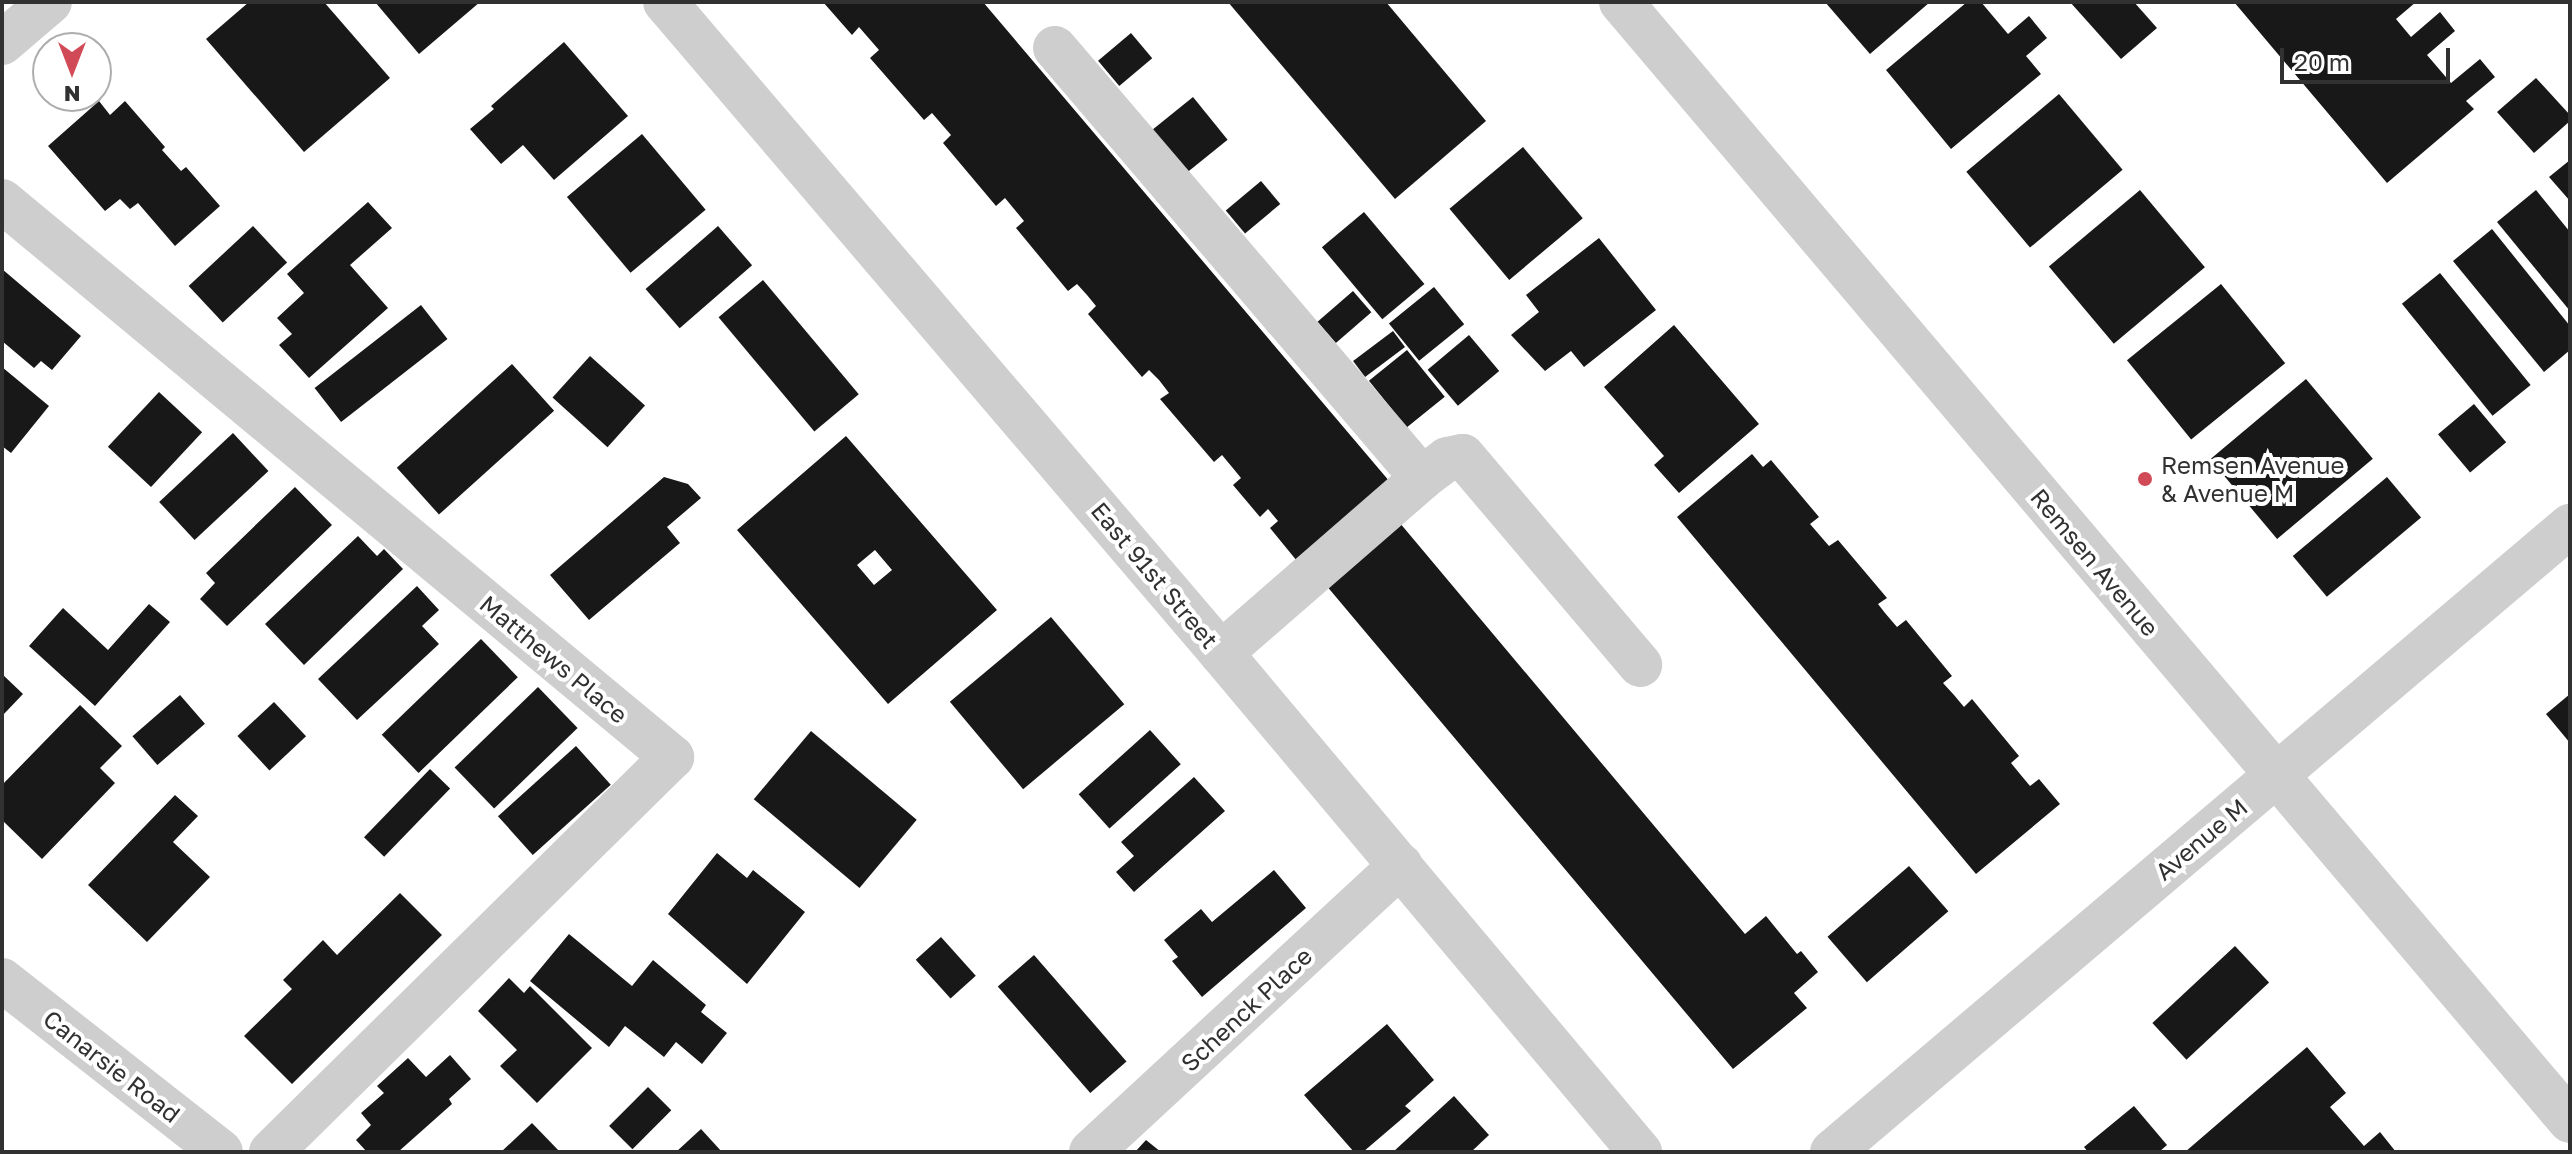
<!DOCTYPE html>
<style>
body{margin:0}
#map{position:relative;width:2572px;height:1154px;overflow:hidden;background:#fff;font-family:"Golos Text",sans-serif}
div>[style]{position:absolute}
.building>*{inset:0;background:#181818;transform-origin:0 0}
.minor>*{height:44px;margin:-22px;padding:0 22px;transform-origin:22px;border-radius:22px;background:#cecece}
.dots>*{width:22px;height:22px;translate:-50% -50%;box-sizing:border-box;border:4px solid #fff;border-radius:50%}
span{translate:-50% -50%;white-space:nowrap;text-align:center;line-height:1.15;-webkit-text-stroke:8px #fff;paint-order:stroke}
.poi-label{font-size:24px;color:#313131}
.left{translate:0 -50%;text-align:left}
.street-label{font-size:24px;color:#313131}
.frame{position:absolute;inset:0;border:4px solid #313131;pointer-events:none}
.north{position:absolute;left:32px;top:32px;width:80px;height:80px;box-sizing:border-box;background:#fff;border:2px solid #adadad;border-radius:50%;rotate:180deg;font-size:22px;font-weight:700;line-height:32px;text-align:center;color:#313131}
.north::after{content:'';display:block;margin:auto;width:28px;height:36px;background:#d04b57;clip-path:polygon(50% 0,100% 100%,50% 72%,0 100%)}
.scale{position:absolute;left:2280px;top:48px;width:170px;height:36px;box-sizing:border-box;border:4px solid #313131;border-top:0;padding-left:10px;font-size:24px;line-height:28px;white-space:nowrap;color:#313131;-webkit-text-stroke:6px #fff;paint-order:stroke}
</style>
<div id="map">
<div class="building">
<div style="clip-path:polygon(249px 2px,324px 2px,390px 78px,304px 152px,206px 39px)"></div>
<div style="clip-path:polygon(375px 2px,480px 2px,419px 54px)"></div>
<div style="clip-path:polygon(823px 2px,983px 2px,1390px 482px,1297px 561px,1270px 528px,1278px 521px,1268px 509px,1260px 517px,1233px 485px,1241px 478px,1232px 467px,1222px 455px,1214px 462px,1160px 399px,1169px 393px,1159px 380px,1149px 370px,1142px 377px,1088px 314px,1096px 306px,1087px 295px,1077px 284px,1068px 291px,1016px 228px,1024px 221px,1005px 198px,996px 206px,943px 143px,951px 135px,932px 113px,924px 120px,870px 58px,879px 50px,859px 27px,852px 35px)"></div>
<div style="clip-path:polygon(1228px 2px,1386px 2px,1486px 121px,1395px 199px)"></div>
<div style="clip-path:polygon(1825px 2px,1930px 2px,1870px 54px)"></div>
<div style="clip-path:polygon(1967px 2px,1981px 2px,2008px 34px,2029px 16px,2047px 38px,2026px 56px,2041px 74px,1951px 149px,1886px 70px)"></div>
<div style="clip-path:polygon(2070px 2px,2134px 2px,2157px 28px,2121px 59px)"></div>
<div style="clip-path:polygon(2234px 2px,2416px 2px,2396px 19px,2411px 37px,2440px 12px,2455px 31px,2427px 55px,2451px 83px,2480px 59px,2495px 77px,2466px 101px,2474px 109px,2387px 183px)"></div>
<div style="left:1131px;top:33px;width:33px;height:43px;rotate:50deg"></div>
<div style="clip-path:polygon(564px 42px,628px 116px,554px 180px,523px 145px,501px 164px,470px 129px,494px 109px,491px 106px)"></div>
<div style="clip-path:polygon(2536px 78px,2570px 115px,2570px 121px,2534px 153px,2497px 112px)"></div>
<div style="left:2059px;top:94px;width:99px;height:121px;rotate:50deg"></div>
<div style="left:1193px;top:97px;width:55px;height:53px;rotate:51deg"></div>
<div style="clip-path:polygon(99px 101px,110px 115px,125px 101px,165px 147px,162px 150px,181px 171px,186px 167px,220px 206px,175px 246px,138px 203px,130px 209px,120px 199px,105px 211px,48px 146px)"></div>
<div style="left:642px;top:134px;width:99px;height:98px;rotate:50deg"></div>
<div style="left:1523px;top:147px;width:93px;height:96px;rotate:50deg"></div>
<div style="clip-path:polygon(2570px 160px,2570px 201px,2549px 177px)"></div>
<div style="left:1261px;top:181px;width:30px;height:46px;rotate:50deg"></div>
<div style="left:2140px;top:190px;width:101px;height:119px;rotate:50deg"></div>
<div style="clip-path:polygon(2536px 190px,2570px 232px,2570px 311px,2497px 222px)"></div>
<div style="clip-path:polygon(368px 202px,392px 228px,350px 265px,388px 308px,309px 378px,279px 345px,292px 334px,277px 318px,304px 293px,287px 274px)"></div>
<div style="left:1364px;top:212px;width:94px;height:55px;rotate:50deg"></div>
<div style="left:253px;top:226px;width:50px;height:88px;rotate:47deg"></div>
<div style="left:718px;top:226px;width:52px;height:96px;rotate:49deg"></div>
<div style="clip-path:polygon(2492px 229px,2570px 326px,2570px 350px,2544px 372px,2453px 261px)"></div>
<div style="clip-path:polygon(1599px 238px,1656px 310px,1584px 367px,1571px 351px,1545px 371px,1511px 335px,1539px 312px,1526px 295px)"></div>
<div style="clip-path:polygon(2px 269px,81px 336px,52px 370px,41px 361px,34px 368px,2px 341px)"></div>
<div style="left:2440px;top:273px;width:144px;height:49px;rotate:51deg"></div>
<div style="left:763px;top:280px;width:149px;height:58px;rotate:50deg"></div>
<div style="left:2221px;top:284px;width:102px;height:121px;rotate:51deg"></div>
<div style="left:1434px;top:287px;width:48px;height:58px;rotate:51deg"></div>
<div style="left:1353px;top:291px;width:28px;height:47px;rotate:49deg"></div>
<div style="left:421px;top:305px;width:43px;height:135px;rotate:52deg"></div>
<div style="clip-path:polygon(1674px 325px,1759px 424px,1679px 493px,1654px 465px,1664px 456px,1604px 387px)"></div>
<div style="left:1393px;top:331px;width:20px;height:50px;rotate:53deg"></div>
<div style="left:1469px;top:335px;width:47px;height:54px;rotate:50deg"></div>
<div style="left:1407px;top:350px;width:60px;height:49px;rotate:51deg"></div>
<div style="left:590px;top:356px;width:74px;height:56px;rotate:42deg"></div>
<div style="left:512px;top:364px;width:63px;height:155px;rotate:48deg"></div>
<div style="clip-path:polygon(2px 367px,49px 406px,11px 453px,2px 446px)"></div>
<div style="left:2306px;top:379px;width:104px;height:125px;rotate:50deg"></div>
<div style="left:159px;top:392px;width:59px;height:75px;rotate:43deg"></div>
<div style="left:2474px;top:404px;width:50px;height:47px;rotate:50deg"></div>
<div style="left:233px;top:433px;width:52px;height:101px;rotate:47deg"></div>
<div style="clip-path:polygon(evenodd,846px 436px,997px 610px,888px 704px,737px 530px,846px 436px,875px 550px,892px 570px,874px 585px,857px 565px,875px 550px)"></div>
<div style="clip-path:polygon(1752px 454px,1763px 467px,1771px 460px,1819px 517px,1810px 524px,1829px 546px,1838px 540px,1887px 598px,1878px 604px,1885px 613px,1897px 627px,1906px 620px,1952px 676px,1943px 683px,1954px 695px,1964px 707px,1972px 699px,2019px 756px,2011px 763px,2020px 774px,2030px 786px,2039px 779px,2060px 804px,1976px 874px,1677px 517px)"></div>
<div style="clip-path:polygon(664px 477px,688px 484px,701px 498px,667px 527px,680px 543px,589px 620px,550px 575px)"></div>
<div style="left:2387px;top:477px;width:53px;height:123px;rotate:50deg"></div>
<div style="clip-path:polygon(295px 487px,332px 525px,227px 626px,200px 599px,215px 583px,206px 573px)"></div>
<div style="clip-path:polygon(1394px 516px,1745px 934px,1766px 916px,1797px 954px,1801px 951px,1818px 972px,1794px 993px,1807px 1008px,1733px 1069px,1320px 578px)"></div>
<div style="clip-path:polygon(358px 536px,377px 556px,384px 549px,403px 569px,304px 665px,265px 624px)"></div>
<div style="clip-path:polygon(417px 586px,439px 610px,422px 626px,439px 644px,357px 720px,318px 679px)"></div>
<div style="clip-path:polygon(149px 604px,170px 622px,95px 706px,29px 646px,63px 608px,108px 650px)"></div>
<div style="left:1051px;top:617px;width:114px;height:132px;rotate:50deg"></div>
<div style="left:481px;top:639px;width:53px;height:138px;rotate:46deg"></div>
<div style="clip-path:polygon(2px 674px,23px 694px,2px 716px)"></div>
<div style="left:538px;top:687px;width:57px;height:116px;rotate:46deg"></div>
<div style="clip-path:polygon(2570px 694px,2570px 743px,2546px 714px)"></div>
<div style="left:180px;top:695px;width:38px;height:63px;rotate:49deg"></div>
<div style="left:274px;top:702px;width:47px;height:50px;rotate:47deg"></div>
<div style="clip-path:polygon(80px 705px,122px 746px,100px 768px,115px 783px,42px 859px,2px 820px,2px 785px)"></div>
<div style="left:1150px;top:730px;width:46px;height:96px;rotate:48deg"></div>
<div style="left:811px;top:731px;width:138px;height:89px;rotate:40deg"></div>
<div style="left:576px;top:746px;width:52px;height:105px;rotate:48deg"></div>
<div style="left:430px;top:769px;width:28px;height:95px;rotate:44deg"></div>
<div style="clip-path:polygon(1194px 777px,1225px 811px,1134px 892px,1116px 872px,1134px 856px,1121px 842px)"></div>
<div style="clip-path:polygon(175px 795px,198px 816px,173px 842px,210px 877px,147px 942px,88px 885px)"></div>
<div style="clip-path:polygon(717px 853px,747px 878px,753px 870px,805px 912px,747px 984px,668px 914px)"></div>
<div style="left:1909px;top:866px;width:60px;height:108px;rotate:49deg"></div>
<div style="clip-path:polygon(1274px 870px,1306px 908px,1202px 997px,1172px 961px,1178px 957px,1164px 940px,1201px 909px,1212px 922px)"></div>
<div style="clip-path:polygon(400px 893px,442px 935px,292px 1084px,244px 1036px,292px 989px,283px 980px,323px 940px,337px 955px)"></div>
<div style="clip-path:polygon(569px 934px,632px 986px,653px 960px,706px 1005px,701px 1012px,727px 1033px,702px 1064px,676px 1042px,664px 1057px,625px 1026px,609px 1047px,530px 981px)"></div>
<div style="left:941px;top:937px;width:52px;height:34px;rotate:48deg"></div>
<div style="left:2235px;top:946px;width:50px;height:113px;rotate:47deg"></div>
<div style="left:1034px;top:955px;width:141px;height:48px;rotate:49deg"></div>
<div style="clip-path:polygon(509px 978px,524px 993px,530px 986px,592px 1048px,537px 1103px,500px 1066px,517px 1050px,478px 1011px)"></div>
<div style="clip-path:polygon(1387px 1024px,1434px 1080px,1405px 1106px,1411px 1111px,1363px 1152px,1354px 1152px,1304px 1095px)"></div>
<div style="clip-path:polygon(2307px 1047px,2346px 1093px,2330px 1107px,2364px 1146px,2380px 1132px,2396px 1152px,2185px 1152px)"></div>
<div style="clip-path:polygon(450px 1055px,471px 1079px,449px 1099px,452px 1104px,398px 1152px,367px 1152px,356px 1140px,371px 1125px,361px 1113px,384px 1093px,377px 1086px,408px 1058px,426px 1077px)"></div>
<div style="left:648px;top:1087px;width:33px;height:55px;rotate:45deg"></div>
<div style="clip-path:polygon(1454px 1096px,1489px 1135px,1471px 1152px,1393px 1152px)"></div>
<div style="clip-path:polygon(2134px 1106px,2167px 1145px,2159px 1152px,2088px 1152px,2084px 1147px)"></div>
<div style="clip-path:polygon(532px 1123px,560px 1152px,501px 1152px)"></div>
<div style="clip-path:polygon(701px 1129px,722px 1152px,676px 1152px)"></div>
<div style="clip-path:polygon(1146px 1140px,1161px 1152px,1135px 1152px)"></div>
</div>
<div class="minor">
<div style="left:665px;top:2px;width:856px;rotate:49.5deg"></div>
<div style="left:1221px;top:653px;width:652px;rotate:49.98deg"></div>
<div style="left:1621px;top:2px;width:1467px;rotate:49.7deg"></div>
<div style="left:2px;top:43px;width:63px;rotate:-40.5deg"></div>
<div style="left:1055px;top:48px;width:565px;rotate:49.52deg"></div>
<div style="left:2px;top:201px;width:871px;rotate:39.69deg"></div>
<div style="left:672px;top:757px;width:563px;rotate:135.43deg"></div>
<div style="left:1221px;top:653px;width:267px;rotate:-41deg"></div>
<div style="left:1422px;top:478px;width:31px;rotate:-37deg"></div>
<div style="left:1447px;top:459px;width:16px;rotate:-11deg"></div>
<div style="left:1463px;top:456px;width:274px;rotate:49.7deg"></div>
<div style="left:2px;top:980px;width:278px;rotate:38.1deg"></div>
<div style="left:1091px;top:1152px;width:422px;rotate:-42.8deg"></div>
<div style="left:1832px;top:1152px;width:968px;rotate:-40.31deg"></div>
</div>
<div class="dots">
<div style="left:2145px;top:479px;background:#d04b57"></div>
</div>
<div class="poi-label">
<span class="left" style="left:2161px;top:479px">Remsen Avenue<br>&amp; Avenue M</span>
</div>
<div class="street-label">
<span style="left:2095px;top:562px;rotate:50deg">Remsen Avenue</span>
<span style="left:1155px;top:575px;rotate:50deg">East 91st Street</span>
<span style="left:554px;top:659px;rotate:40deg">Matthews Place</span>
<span style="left:2201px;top:839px;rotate:-40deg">Avenue M</span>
<span style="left:1246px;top:1009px;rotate:-43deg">Schenck Place</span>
<span style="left:112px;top:1066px;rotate:38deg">Canarsie Road</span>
</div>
<div class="frame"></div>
<div class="north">N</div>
<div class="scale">20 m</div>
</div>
